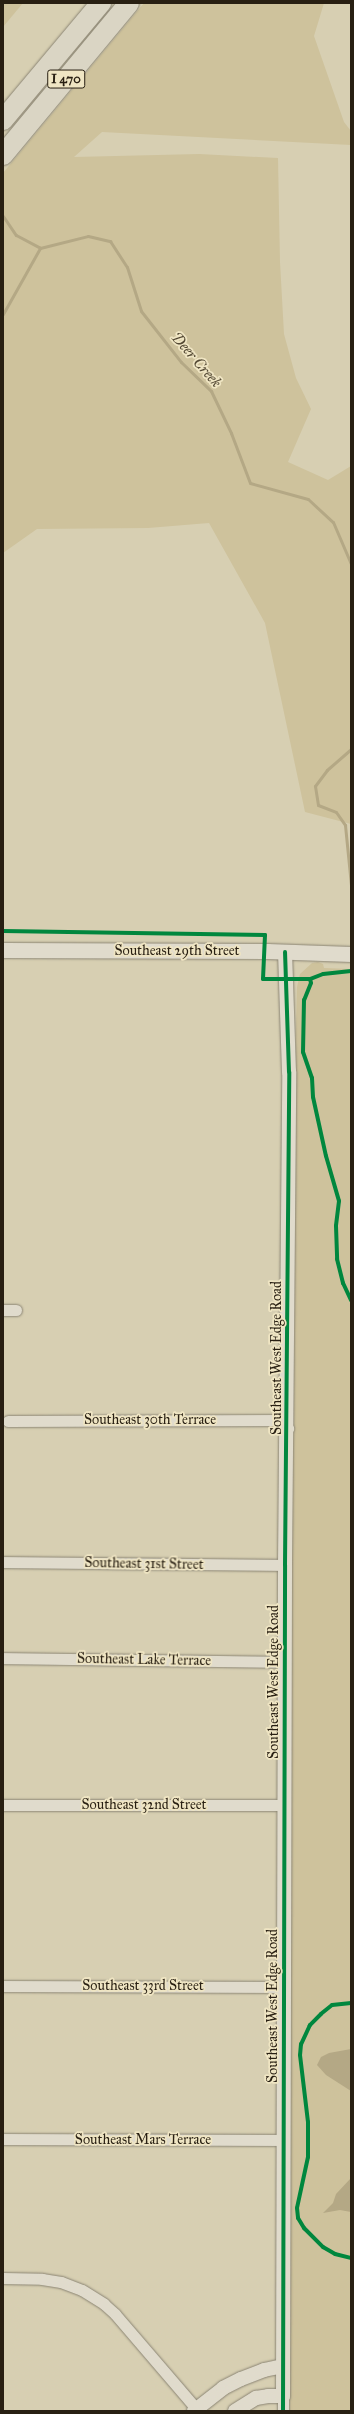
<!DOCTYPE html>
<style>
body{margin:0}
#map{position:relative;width:354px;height:2414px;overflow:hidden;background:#d7cfb2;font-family:"IM FELL Great Primer",serif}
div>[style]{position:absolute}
.green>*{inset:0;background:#cec29c}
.water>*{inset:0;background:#b4a885}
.stream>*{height:3px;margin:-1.5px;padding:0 1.5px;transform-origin:1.5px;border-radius:1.5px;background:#b4a885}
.roads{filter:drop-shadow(0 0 1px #8b8574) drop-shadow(0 0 1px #8b8574)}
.minor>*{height:11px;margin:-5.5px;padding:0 5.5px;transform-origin:5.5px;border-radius:5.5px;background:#e0dbcc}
.tertiary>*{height:14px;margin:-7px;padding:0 7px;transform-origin:7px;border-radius:7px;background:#e0dbcc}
.secondary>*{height:15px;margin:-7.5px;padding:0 7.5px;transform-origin:7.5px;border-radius:7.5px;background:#e0dbcc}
.motorway>*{height:20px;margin:-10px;padding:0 10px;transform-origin:10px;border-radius:10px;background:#dad5c4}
.cycleway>*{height:4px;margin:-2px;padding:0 2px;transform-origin:2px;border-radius:2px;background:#00873e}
span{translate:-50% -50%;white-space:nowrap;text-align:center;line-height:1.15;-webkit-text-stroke:3.5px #efe5c3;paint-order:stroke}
.shield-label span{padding:1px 3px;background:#efe5c3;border:1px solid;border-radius:3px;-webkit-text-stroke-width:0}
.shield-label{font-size:13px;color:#281f12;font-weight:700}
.street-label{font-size:14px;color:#281f12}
.water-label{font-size:15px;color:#544934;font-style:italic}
.frame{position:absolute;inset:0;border:4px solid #281f12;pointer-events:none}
</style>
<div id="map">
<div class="green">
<div style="clip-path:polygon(3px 3px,23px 3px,3px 27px)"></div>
<div style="clip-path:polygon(144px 3px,324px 3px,314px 36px,344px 122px,351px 131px,351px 145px,102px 132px,74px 157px,199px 154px,278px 158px,280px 262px,284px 334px,296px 378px,311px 409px,288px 462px,328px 480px,351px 466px,351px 824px,305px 812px,265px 623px,209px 523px,148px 528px,37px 529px,3px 553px,3px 173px)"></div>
<div style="clip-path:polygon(318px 962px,323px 964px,324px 968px,351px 969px,351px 2411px,287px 2411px,290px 1489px,294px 1419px,293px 1148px,297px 987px,300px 974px,312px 963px)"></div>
</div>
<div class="water">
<div style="clip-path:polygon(351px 2049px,351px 2091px,326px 2075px,317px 2065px,321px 2057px,329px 2053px)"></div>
<div style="clip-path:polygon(351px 2178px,351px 2212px,340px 2210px,323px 2213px,333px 2203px,336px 2194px)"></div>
</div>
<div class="stream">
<div style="left:3px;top:216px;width:23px;rotate:56deg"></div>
<div style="left:16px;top:235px;width:27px;rotate:28deg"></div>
<div style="left:40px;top:248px;width:49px;rotate:-14deg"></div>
<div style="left:88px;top:236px;width:23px;rotate:13deg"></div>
<div style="left:110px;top:241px;width:31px;rotate:57deg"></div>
<div style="left:127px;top:267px;width:46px;rotate:72.3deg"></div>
<div style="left:141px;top:311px;width:65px;rotate:51.9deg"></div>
<div style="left:181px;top:362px;width:42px;rotate:44deg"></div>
<div style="left:211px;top:391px;width:47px;rotate:64.5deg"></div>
<div style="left:231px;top:433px;width:53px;rotate:69.2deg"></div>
<div style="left:250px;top:483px;width:60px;rotate:15.4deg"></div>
<div style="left:308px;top:499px;width:34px;rotate:43deg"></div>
<div style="left:333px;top:522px;width:46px;rotate:66.8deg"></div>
<div style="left:3px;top:314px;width:76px;rotate:-60.7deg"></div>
<div style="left:351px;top:749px;width:32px;rotate:139deg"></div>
<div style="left:327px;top:770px;width:20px;rotate:127deg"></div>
<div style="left:315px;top:786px;width:19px;rotate:81deg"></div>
<div style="left:318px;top:805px;width:19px;rotate:21deg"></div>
<div style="left:336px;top:812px;width:16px;rotate:55deg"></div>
<div style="left:345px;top:825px;width:60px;rotate:84.3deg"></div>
</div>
<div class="roads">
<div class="minor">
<div style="left:3px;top:1310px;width:13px"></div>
<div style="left:8px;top:1421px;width:273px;rotate:-0.2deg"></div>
<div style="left:281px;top:1420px;width:11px;rotate:49deg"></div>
<div style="left:3px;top:1562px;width:282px;rotate:0.6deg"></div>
<div style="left:3px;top:1658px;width:282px;rotate:0.8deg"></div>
<div style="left:3px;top:1805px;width:281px"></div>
<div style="left:3px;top:1986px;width:281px;rotate:0.2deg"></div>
<div style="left:3px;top:2139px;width:280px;rotate:0.2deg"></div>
<div style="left:3px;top:2278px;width:39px;rotate:1deg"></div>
<div style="left:42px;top:2279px;width:19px;rotate:9deg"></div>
<div style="left:61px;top:2282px;width:22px;rotate:21deg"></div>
<div style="left:82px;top:2290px;width:26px;rotate:32deg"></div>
<div style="left:104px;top:2304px;width:15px;rotate:42deg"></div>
<div style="left:115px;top:2314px;width:128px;rotate:49.4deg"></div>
<div style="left:283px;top:2411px;width:15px;rotate:-90deg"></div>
</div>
<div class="tertiary">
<div style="left:194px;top:2411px;width:37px;rotate:-38deg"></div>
<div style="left:223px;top:2388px;width:20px;rotate:-27deg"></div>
<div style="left:241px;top:2379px;width:25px;rotate:-21deg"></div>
<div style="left:264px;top:2370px;width:19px;rotate:-12deg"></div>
<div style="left:235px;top:2411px;width:25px;rotate:-32deg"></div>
<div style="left:256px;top:2398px;width:12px;rotate:-9deg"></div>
<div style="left:268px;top:2396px;width:15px"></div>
<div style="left:283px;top:2396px;width:831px;rotate:-89.86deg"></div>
<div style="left:285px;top:1565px;width:493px;rotate:-89.5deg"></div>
<div style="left:289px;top:1072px;width:120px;rotate:-91.9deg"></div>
</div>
<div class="secondary">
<div style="left:3px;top:950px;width:264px;rotate:0.2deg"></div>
<div style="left:267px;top:951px;width:84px;rotate:2deg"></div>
</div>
<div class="motorway">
<div style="left:3px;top:120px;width:153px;rotate:-50.1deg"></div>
<div style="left:3px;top:155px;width:197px;rotate:-50.3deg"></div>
</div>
</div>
<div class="cycleway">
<div style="left:3px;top:931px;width:262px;rotate:0.9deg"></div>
<div style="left:265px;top:935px;width:44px;rotate:92.6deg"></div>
<div style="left:263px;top:979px;width:47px"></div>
<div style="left:351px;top:971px;width:28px;rotate:174deg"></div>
<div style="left:323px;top:974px;width:14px;rotate:159deg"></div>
<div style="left:310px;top:979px;width:4px;rotate:76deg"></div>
<div style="left:311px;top:983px;width:18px;rotate:112deg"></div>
<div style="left:304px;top:1000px;width:52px;rotate:91.1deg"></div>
<div style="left:303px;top:1052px;width:28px;rotate:71deg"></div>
<div style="left:312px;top:1078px;width:19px;rotate:87deg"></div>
<div style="left:313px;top:1097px;width:60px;rotate:77.6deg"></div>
<div style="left:326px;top:1156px;width:47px;rotate:73.9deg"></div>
<div style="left:339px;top:1201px;width:25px;rotate:97deg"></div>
<div style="left:336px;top:1226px;width:33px;rotate:88deg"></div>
<div style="left:337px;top:1259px;width:25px;rotate:76deg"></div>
<div style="left:343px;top:1283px;width:19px;rotate:65deg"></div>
<div style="left:351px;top:2003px;width:19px;rotate:174deg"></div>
<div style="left:332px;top:2005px;width:14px;rotate:141deg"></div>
<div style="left:321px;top:2014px;width:16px;rotate:135deg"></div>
<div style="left:310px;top:2025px;width:21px;rotate:115deg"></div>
<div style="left:301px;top:2044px;width:11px;rotate:95deg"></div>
<div style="left:300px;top:2055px;width:67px;rotate:83.2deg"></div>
<div style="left:308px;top:2122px;width:35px;rotate:90deg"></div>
<div style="left:308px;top:2157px;width:52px;rotate:102.2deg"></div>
<div style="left:297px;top:2208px;width:10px;rotate:84deg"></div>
<div style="left:298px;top:2218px;width:12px;rotate:59deg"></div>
<div style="left:304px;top:2228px;width:27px;rotate:45deg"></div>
<div style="left:323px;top:2247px;width:14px;rotate:30deg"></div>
<div style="left:335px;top:2254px;width:16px;rotate:14deg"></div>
<div style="left:283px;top:2411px;width:846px;rotate:-89.86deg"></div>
<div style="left:285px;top:1565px;width:493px;rotate:-89.5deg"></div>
<div style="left:289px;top:1072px;width:120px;rotate:-91.9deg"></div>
</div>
<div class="shield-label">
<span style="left:66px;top:79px">I 470</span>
</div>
<div class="street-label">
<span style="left:177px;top:951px">Southeast 29th Street</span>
<span style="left:277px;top:1358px;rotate:-90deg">Southeast West Edge Road</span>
<span style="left:150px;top:1420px">Southeast 30th Terrace</span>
<span style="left:144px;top:1564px;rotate:1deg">Southeast 31st Street</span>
<span style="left:144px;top:1660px;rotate:1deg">Southeast Lake Terrace</span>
<span style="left:274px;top:1682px;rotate:-90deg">Southeast West Edge Road</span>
<span style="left:144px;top:1805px">Southeast 32nd Street</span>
<span style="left:143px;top:1986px">Southeast 33rd Street</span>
<span style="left:273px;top:2006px;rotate:-90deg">Southeast West Edge Road</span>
<span style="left:143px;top:2140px">Southeast Mars Terrace</span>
</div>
<div class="water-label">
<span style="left:196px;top:360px;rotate:49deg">Deer Creek</span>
</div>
<div class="frame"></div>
</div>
